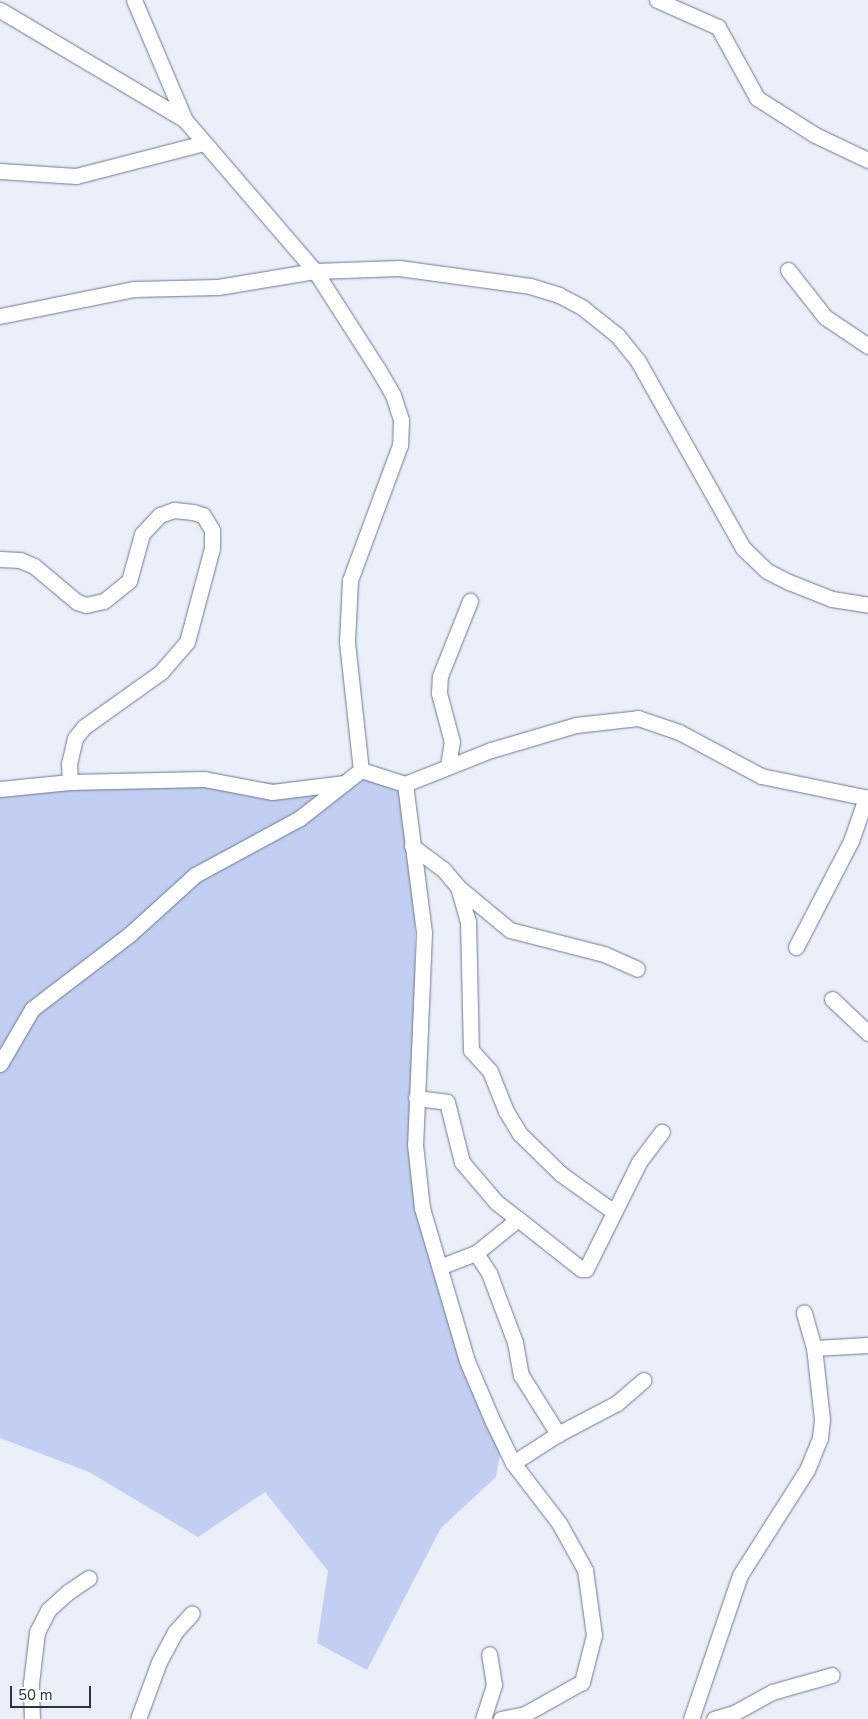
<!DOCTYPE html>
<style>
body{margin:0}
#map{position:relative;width:868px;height:1719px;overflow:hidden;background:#eaeffa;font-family:"Nunito Sans",sans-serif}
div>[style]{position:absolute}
.green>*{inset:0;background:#c2cff3}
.roads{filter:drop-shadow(0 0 1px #6e7892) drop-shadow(0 0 1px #6e7892)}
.minor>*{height:15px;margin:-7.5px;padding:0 7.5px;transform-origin:7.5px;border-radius:7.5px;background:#fff}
span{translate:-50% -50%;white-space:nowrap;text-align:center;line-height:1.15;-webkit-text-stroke:5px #fcfcfc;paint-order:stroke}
.scale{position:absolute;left:10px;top:1686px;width:81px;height:22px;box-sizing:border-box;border:2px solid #2e333e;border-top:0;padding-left:6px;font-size:15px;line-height:18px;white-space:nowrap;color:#2e333e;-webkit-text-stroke:4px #fcfcfc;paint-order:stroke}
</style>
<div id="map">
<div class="green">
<div style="clip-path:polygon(359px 767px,407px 776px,415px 842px,415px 1151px,435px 1241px,500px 1454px,496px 1477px,441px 1528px,367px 1670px,317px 1643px,328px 1571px,265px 1492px,198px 1537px,89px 1472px,0 1438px,0 786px,212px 780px,318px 785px)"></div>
</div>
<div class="roads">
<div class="minor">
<div style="left:134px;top:0;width:130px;rotate:67deg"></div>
<div style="left:185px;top:120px;width:199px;rotate:49.3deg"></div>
<div style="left:315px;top:271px;width:117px;rotate:57.3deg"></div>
<div style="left:378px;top:369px;width:30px;rotate:60deg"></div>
<div style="left:393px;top:395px;width:26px;rotate:72deg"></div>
<div style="left:401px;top:420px;width:25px;rotate:92deg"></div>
<div style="left:400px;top:445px;width:144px;rotate:110.3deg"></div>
<div style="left:350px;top:580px;width:62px;rotate:92.8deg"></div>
<div style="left:347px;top:642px;width:129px;rotate:83.8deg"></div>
<div style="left:361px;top:770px;width:46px;rotate:17.7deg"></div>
<div style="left:405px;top:784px;width:92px;rotate:-21.6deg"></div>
<div style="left:491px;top:750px;width:89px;rotate:-16.4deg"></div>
<div style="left:576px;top:725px;width:62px;rotate:-6.4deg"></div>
<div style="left:638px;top:718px;width:43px;rotate:18.9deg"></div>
<div style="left:679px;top:732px;width:93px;rotate:28.2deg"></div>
<div style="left:761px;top:776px;width:109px;rotate:11.6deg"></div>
<div style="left:657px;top:0;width:67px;rotate:23.9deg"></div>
<div style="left:718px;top:27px;width:81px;rotate:61.2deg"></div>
<div style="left:757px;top:98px;width:69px;rotate:32.5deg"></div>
<div style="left:815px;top:135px;width:59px;rotate:25.3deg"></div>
<div style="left:0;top:10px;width:215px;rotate:30.7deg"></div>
<div style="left:0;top:171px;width:76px;rotate:3.8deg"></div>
<div style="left:76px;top:176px;width:132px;rotate:-14.5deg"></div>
<div style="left:788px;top:270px;width:60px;rotate:51.8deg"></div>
<div style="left:825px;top:317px;width:52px;rotate:34deg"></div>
<div style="left:0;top:316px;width:137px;rotate:-11.4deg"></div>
<div style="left:134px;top:289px;width:84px;rotate:-1.4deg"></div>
<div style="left:218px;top:287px;width:98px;rotate:-9.4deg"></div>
<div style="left:315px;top:271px;width:84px;rotate:-2deg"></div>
<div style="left:399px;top:268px;width:132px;rotate:7.8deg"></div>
<div style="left:530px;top:286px;width:30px;rotate:17deg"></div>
<div style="left:559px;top:295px;width:27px;rotate:28deg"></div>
<div style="left:583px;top:308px;width:43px;rotate:38.5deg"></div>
<div style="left:617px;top:335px;width:33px;rotate:51deg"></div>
<div style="left:638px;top:361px;width:214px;rotate:60.7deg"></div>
<div style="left:743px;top:548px;width:33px;rotate:44deg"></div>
<div style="left:767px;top:571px;width:25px;rotate:27deg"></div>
<div style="left:789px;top:582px;width:46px;rotate:21.6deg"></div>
<div style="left:832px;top:599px;width:36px;rotate:9deg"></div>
<div style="left:0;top:559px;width:20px;rotate:3deg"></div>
<div style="left:20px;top:560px;width:15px;rotate:23deg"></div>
<div style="left:34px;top:566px;width:56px;rotate:39.9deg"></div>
<div style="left:77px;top:602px;width:9px;rotate:18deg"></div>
<div style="left:86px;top:605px;width:18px;rotate:-13deg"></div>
<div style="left:104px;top:601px;width:32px;rotate:-39deg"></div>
<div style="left:129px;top:581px;width:49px;rotate:-74.5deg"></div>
<div style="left:142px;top:534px;width:26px;rotate:-47deg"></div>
<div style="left:160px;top:515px;width:15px;rotate:-20deg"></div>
<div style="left:174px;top:510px;width:19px;rotate:6deg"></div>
<div style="left:193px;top:512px;width:10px;rotate:17deg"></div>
<div style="left:203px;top:515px;width:17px;rotate:59deg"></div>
<div style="left:212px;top:530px;width:18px;rotate:90deg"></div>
<div style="left:212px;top:548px;width:97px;rotate:104.9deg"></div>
<div style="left:187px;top:642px;width:40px;rotate:131deg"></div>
<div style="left:161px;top:672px;width:95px;rotate:144.5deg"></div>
<div style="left:84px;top:727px;width:14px;rotate:129deg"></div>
<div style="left:75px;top:738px;width:26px;rotate:103deg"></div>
<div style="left:69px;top:763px;width:19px;rotate:87deg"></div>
<div style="left:448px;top:766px;width:24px;rotate:-81deg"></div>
<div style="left:452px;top:742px;width:51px;rotate:-104.9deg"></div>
<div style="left:439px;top:693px;width:17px;rotate:-87deg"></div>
<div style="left:440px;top:676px;width:81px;rotate:-68.2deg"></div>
<div style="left:405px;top:784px;width:150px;rotate:82.7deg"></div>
<div style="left:424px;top:933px;width:211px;rotate:92.4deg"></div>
<div style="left:415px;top:1144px;width:64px;rotate:83.8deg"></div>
<div style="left:422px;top:1208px;width:159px;rotate:73.6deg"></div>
<div style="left:467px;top:1361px;width:66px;rotate:66.9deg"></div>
<div style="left:493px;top:1422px;width:46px;rotate:64deg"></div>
<div style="left:513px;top:1463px;width:76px;rotate:52.5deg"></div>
<div style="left:559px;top:1523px;width:54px;rotate:61deg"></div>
<div style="left:585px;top:1570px;width:66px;rotate:82.1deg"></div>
<div style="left:594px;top:1635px;width:49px;rotate:104.3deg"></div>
<div style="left:582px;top:1682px;width:65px;rotate:150.7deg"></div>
<div style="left:525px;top:1714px;width:25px;rotate:168deg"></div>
<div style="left:0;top:789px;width:70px;rotate:-5.7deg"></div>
<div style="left:70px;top:782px;width:134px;rotate:-1.3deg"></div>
<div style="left:204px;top:779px;width:69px;rotate:10.8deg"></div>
<div style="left:272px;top:792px;width:73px;rotate:-7.1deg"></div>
<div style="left:412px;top:846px;width:39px;rotate:37deg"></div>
<div style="left:443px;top:869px;width:23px;rotate:50deg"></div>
<div style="left:458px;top:887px;width:67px;rotate:39.6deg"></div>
<div style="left:510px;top:930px;width:97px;rotate:14.3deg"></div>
<div style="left:604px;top:954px;width:36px;rotate:24deg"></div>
<div style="left:458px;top:887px;width:35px;rotate:74deg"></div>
<div style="left:468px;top:921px;width:129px;rotate:88.7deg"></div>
<div style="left:471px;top:1050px;width:28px;rotate:48deg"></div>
<div style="left:490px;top:1071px;width:43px;rotate:68.2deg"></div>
<div style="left:506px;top:1111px;width:27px;rotate:59deg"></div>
<div style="left:520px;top:1134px;width:57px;rotate:44.3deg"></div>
<div style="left:561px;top:1174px;width:65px;rotate:35.6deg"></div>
<div style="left:796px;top:947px;width:119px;rotate:-62.6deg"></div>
<div style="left:851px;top:841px;width:46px;rotate:-70.8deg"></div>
<div style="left:832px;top:999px;width:50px;rotate:43.4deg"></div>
<div style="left:0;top:1064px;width:64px;rotate:-59.8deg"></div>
<div style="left:32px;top:1009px;width:123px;rotate:-37.4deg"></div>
<div style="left:130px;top:934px;width:88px;rotate:-42.2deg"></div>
<div style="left:195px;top:875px;width:119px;rotate:-28.5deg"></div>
<div style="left:300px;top:818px;width:78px;rotate:-38.2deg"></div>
<div style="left:416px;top:1098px;width:31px;rotate:7deg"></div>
<div style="left:447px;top:1102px;width:62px;rotate:76deg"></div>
<div style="left:462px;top:1162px;width:52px;rotate:49.6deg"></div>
<div style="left:496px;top:1202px;width:28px;rotate:38deg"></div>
<div style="left:476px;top:1253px;width:24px;rotate:57deg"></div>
<div style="left:489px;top:1273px;width:74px;rotate:69.4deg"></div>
<div style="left:515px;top:1342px;width:34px;rotate:80deg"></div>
<div style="left:521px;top:1375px;width:70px;rotate:57.9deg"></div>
<div style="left:442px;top:1266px;width:36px;rotate:-21deg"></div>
<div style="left:476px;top:1253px;width:54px;rotate:-39deg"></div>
<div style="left:518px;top:1219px;width:80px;rotate:38.4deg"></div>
<div style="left:581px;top:1269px;width:5px"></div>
<div style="left:586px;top:1269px;width:119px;rotate:-63.6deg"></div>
<div style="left:639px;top:1162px;width:38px;rotate:-53deg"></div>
<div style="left:814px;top:1348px;width:54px;rotate:-3.2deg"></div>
<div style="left:513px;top:1463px;width:54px;rotate:-32.8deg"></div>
<div style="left:558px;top:1434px;width:67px;rotate:-27.7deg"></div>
<div style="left:617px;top:1403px;width:35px;rotate:-41deg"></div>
<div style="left:32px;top:1719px;width:36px;rotate:-92deg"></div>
<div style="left:31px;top:1683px;width:51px;rotate:-83.3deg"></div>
<div style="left:37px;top:1632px;width:25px;rotate:-63deg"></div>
<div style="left:48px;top:1610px;width:27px;rotate:-42deg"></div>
<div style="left:68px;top:1592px;width:25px;rotate:-34deg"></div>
<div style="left:138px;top:1719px;width:61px;rotate:-69.8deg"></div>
<div style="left:159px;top:1662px;width:34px;rotate:-62deg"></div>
<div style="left:175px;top:1632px;width:25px;rotate:-48deg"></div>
<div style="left:483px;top:1719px;width:36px;rotate:-72deg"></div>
<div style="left:494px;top:1685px;width:31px;rotate:-99deg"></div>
<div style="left:691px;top:1719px;width:152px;rotate:-71.2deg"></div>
<div style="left:740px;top:1575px;width:125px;rotate:-57.5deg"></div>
<div style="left:807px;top:1470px;width:35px;rotate:-68deg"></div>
<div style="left:820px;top:1438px;width:19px;rotate:-84deg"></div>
<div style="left:822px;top:1419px;width:71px;rotate:-96.4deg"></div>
<div style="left:814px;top:1348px;width:37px;rotate:-106deg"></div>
<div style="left:714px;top:1719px;width:21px;rotate:-17deg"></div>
<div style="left:734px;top:1713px;width:43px;rotate:-28.9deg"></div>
<div style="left:772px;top:1692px;width:62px;rotate:-15.8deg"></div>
</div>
</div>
<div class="scale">50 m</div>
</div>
